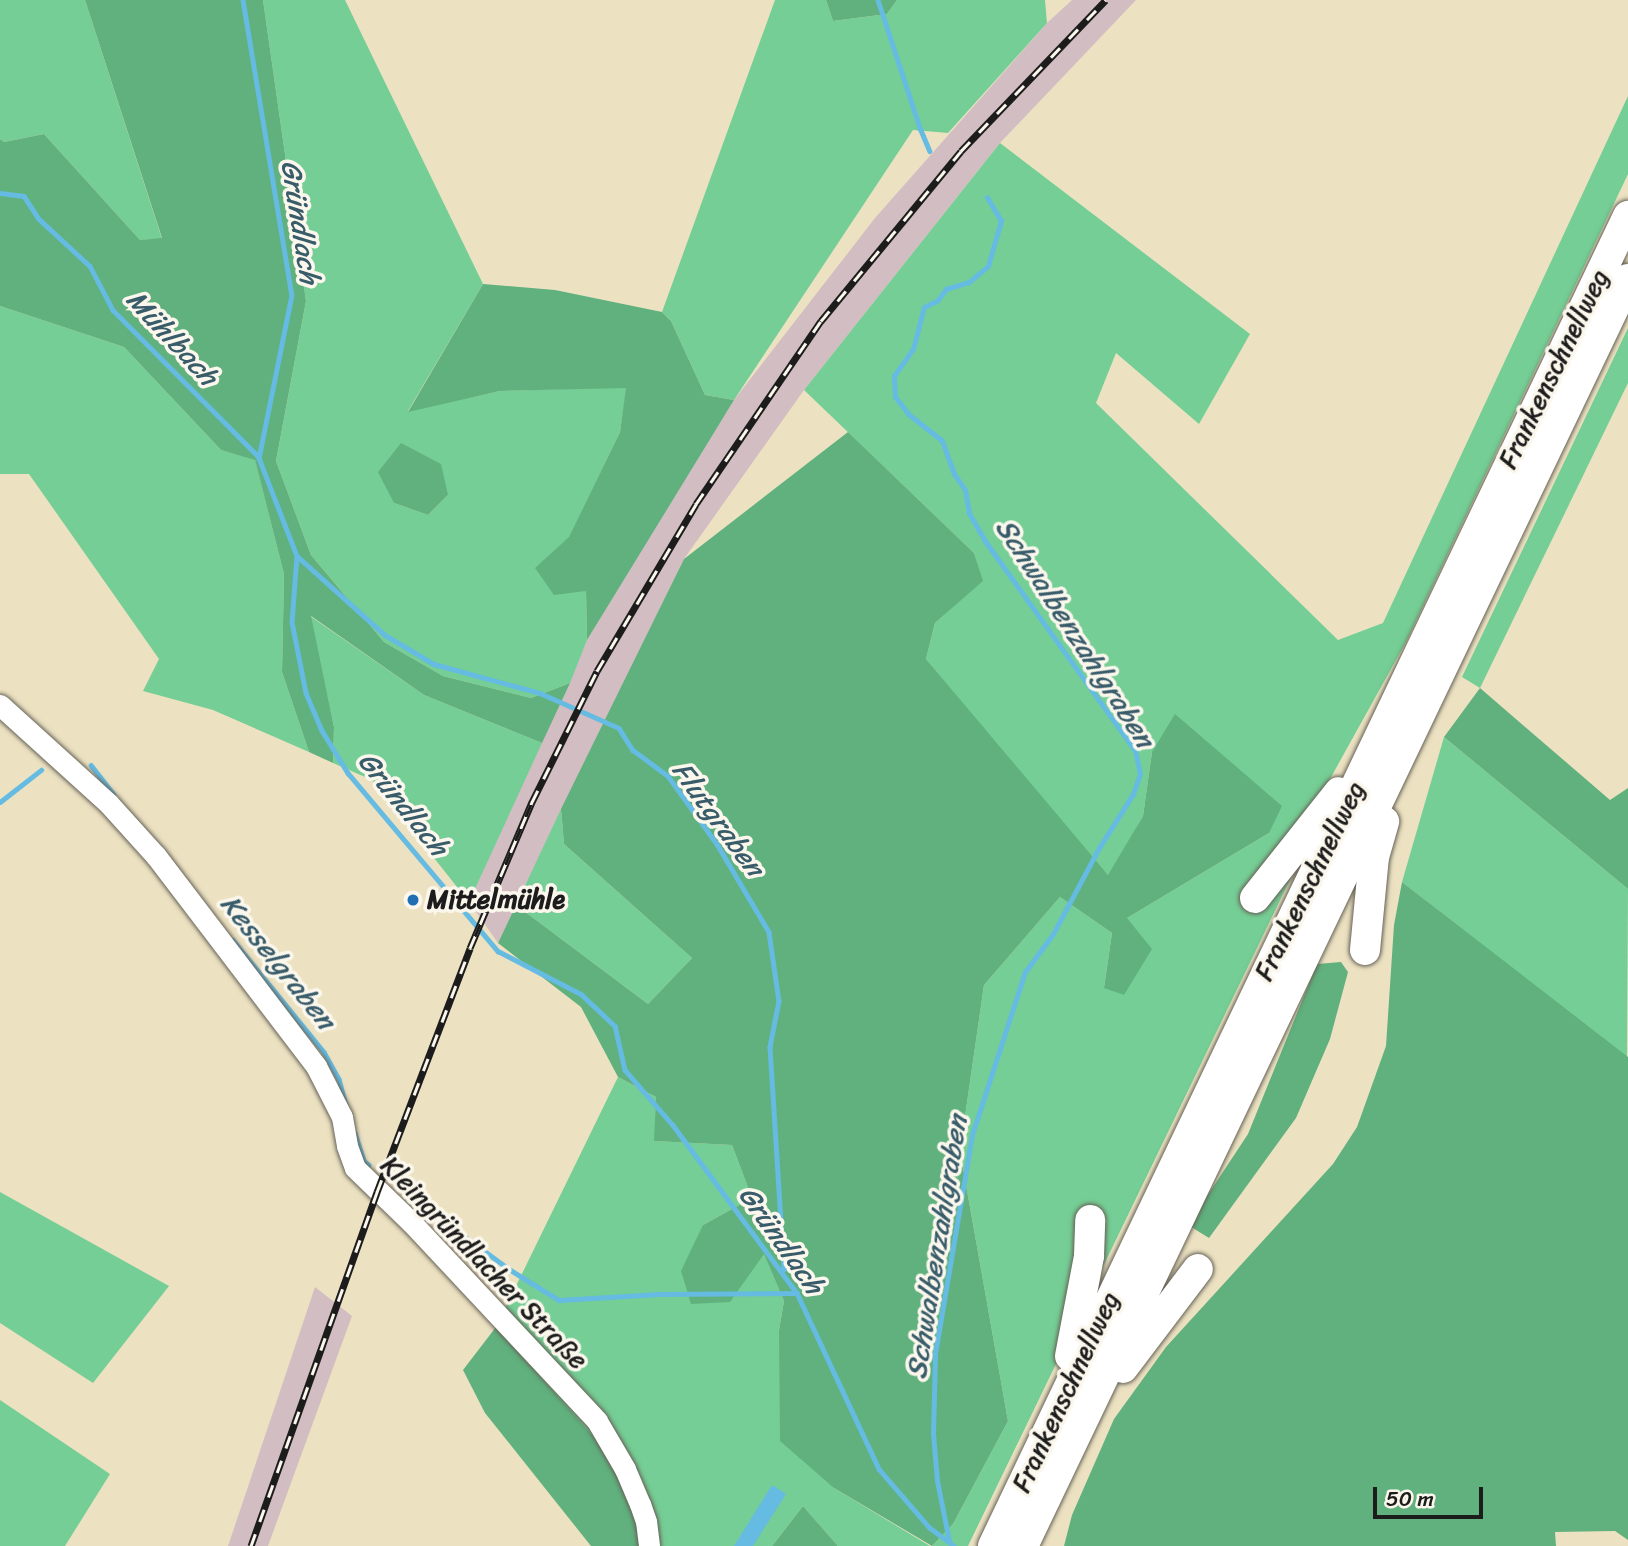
<!DOCTYPE html>
<meta charset="utf-8">
<style>
body{margin:0}
#map{position:relative;width:1628px;height:1546px;overflow:hidden;background:#ece2c2;font-family:Sriracha,sans-serif}
div>[style]{position:absolute}
.industrial>*{inset:0;background:#d2bec2}
.green>*{inset:0;background:#75ce95}
.forest>*{inset:0;background:#60b17e}
.water>*{inset:0;background:#65bbe1}
.stream>*{height:4.5px;margin:-2.25px;padding:0 2.25px;transform-origin:2.25px;border-radius:2.25px;background:#65bbe1}
.roads{filter:drop-shadow(0 0 2px #656156) drop-shadow(0 0 2px #656156)}
.minor>*{height:21px;margin:-10.5px;padding:0 10.5px;transform-origin:10.5px;border-radius:10.5px;background:#fff}
.highway>*{height:30px;margin:-15px;padding:0 15px;transform-origin:15px;border-radius:15px;background:#fff}
.rail>*{height:7px;margin-top:-3.5px;transform-origin:0;background:repeating-linear-gradient(90deg,#fbf7ec 0 13px,#1c1c1c 0 26px);box-sizing:border-box;border-block:2px solid #1c1c1c}
.dots>*{width:19px;height:19px;translate:-50% -50%;box-sizing:border-box;border:4px solid #fbf7ec;border-radius:50%}
span{translate:-50% -50%;white-space:nowrap;text-align:center;line-height:1.15;-webkit-text-stroke:7px #fbf7ec;paint-order:stroke}
.street-label{font-size:26px;color:#1c1c1c}
.poi-label{font-size:26px;color:#1c1c1c;font-weight:700}
.left{translate:0 -50%;text-align:left}
.water-label{font-size:28px;color:#395c6b;font-style:italic}
.scale{position:absolute;left:1373px;top:1487px;width:110px;height:32px;box-sizing:border-box;border:4px solid #1c1c1c;border-top:0;padding-left:9px;font-size:21px;line-height:24px;white-space:nowrap;color:#1c1c1c;-webkit-text-stroke:5px #fbf7ec;paint-order:stroke}
</style>
<div id="map">
<div class="industrial">
<div style="clip-path:polygon(1072px 0,1136px 0,1000px 143px,804px 390px,684px 559px,498px 943px,469px 902px,587px 640px,665px 510px,734px 400px,875px 218px,1047px 23px)"></div>
<div style="clip-path:polygon(315px 1287px,352px 1316px,268px 1546px,228px 1546px)"></div>
</div>
<div class="green">
<div style="clip-path:polygon(0 0,85px 0,162px 239px,140px 240px,44px 134px,4px 142px,0 139px)"></div>
<div style="clip-path:polygon(evenodd,263px 0,345px 0,483px 284px,408px 411px,500px 391px,627px 387px,620px 432px,569px 538px,536px 568px,586px 590px,587px 640px,570px 683px,531px 698px,443px 676px,384px 642px,311px 555px,276px 461px,306px 301px,263px 0,448px 495px,428px 515px,394px 503px,448px 495px)"></div>
<div style="clip-path:polygon(775px 0,826px 0,833px 21px,887px 14px,897px 0,1045px 0,1047px 23px,948px 133px,913px 130px,734px 400px,705px 395px,671px 321px,662px 312px)"></div>
<div style="clip-path:polygon(1628px 96px,1628px 174px,1406px 642px,1315px 806px,1299px 861px,968px 1546px,932px 1546px,953px 1524px,1008px 1421px,960px 1151px,984px 985px,1060px 897px,1112px 933px,1104px 988px,1127px 918px,1269px 833px,1152px 752px,1143px 816px,1109px 876px,1080px 845px,926px 659px,935px 623px,982px 581px,974px 553px,804px 390px,1000px 143px,1250px 334px,1199px 424px,1116px 353px,1096px 403px,1338px 640px,1383px 623px)"></div>
<div style="clip-path:polygon(0 306px,124px 347px,221px 450px,255px 459px,284px 574px,282px 672px,309px 752px,213px 710px,143px 691px,159px 659px,29px 474px,0 474px)"></div>
<div style="clip-path:polygon(1628px 328px,1628px 383px,1480px 688px,1462px 677px)"></div>
<div style="clip-path:polygon(310px 616px,424px 695px,542px 743px,469px 902px,372px 780px,333px 763px,334px 727px)"></div>
<div style="clip-path:polygon(1444px 737px,1628px 889px,1627px 1058px,1402px 882px)"></div>
<div style="clip-path:polygon(561px 809px,564px 844px,692px 958px,648px 1004px,516px 905px)"></div>
<div style="clip-path:polygon(618px 1077px,656px 1097px,655px 1141px,732px 1145px,752px 1198px,703px 1225px,764px 1253px,784px 1301px,779px 1330px,834px 1488px,930px 1546px,838px 1546px,803px 1506px,772px 1546px,641px 1546px,496px 1327px)"></div>
<div style="clip-path:polygon(0 1192px,169px 1286px,93px 1383px,0 1323px)"></div>
<div style="clip-path:polygon(0 1400px,110px 1474px,65px 1546px,0 1546px)"></div>
</div>
<div class="forest">
<div style="clip-path:polygon(85px 0,263px 0,306px 301px,276px 461px,311px 555px,384px 642px,443px 676px,531px 698px,570px 683px,542px 743px,424px 695px,311px 616px,334px 727px,333px 763px,309px 752px,282px 672px,284px 574px,255px 460px,221px 450px,124px 347px,0 306px,0 139px,4px 142px,44px 134px,140px 240px,162px 238px)"></div>
<div style="clip-path:polygon(826px 0,897px 0,887px 14px,833px 21px)"></div>
<div style="clip-path:polygon(483px 284px,555px 290px,662px 312px,671px 321px,705px 395px,734px 400px,587px 640px,586px 591px,554px 595px,535px 568px,569px 537px,620px 432px,626px 388px,500px 391px,408px 412px)"></div>
<div style="clip-path:polygon(848px 432px,974px 553px,983px 581px,935px 623px,926px 659px,1108px 875px,1143px 816px,1152px 752px,1175px 714px,1282px 806px,1269px 833px,1127px 918px,1152px 949px,1124px 995px,1104px 988px,1112px 933px,1060px 897px,984px 985px,960px 1151px,1008px 1421px,953px 1524px,932px 1546px,834px 1488px,780px 1441px,779px 1330px,784px 1301px,764px 1254px,730px 1302px,691px 1304px,681px 1271px,703px 1225px,752px 1198px,732px 1145px,654px 1141px,656px 1097px,618px 1077px,581px 1007px,498px 943px,516px 905px,648px 1004px,692px 958px,564px 844px,561px 809px,684px 559px)"></div>
<div style="clip-path:polygon(401px 443px,441px 464px,448px 495px,428px 515px,394px 503px,378px 472px)"></div>
<div style="clip-path:polygon(1480px 688px,1610px 800px,1628px 788px,1628px 889px,1444px 737px)"></div>
<div style="clip-path:polygon(1402px 882px,1628px 1057px,1628px 1540px,1615px 1531px,1555px 1532px,1556px 1546px,1064px 1546px,1072px 1515px,1114px 1419px,1166px 1347px,1333px 1164px,1357px 1127px,1386px 1046px,1394px 925px)"></div>
<div style="clip-path:polygon(1341px 962px,1348px 972px,1330px 1039px,1296px 1118px,1209px 1238px,1188px 1225px,1248px 1134px,1317px 964px)"></div>
<div style="clip-path:polygon(496px 1327px,613px 1459px,641px 1529px,641px 1546px,591px 1546px,485px 1413px,463px 1370px)"></div>
<div style="clip-path:polygon(803px 1506px,838px 1546px,772px 1546px)"></div>
</div>
<div class="water">
<div style="clip-path:polygon(772px 1485px,786px 1494px,753px 1546px,734px 1546px)"></div>
</div>
<div class="stream">
<div style="left:243px;top:0;width:299px;rotate:80.6deg"></div>
<div style="left:292px;top:295px;width:166px;rotate:101.4deg"></div>
<div style="left:259px;top:458px;width:105px;rotate:68.8deg"></div>
<div style="left:297px;top:556px;width:66px;rotate:94.3deg"></div>
<div style="left:292px;top:622px;width:72px;rotate:78.8deg"></div>
<div style="left:306px;top:693px;width:39px;rotate:67deg"></div>
<div style="left:321px;top:729px;width:52px;rotate:58.5deg"></div>
<div style="left:348px;top:773px;width:233px;rotate:49.9deg"></div>
<div style="left:498px;top:951px;width:93px;rotate:27.4deg"></div>
<div style="left:581px;top:994px;width:47px;rotate:43.3deg"></div>
<div style="left:615px;top:1026px;width:45px;rotate:77.2deg"></div>
<div style="left:625px;top:1070px;width:73px;rotate:48.9deg"></div>
<div style="left:673px;top:1125px;width:209px;rotate:53.6deg"></div>
<div style="left:797px;top:1293px;width:194px;rotate:65deg"></div>
<div style="left:879px;top:1469px;width:77px;rotate:49.2deg"></div>
<div style="left:929px;top:1527px;width:31px;rotate:37deg"></div>
<div style="left:878px;top:0;width:135px;rotate:71.8deg"></div>
<div style="left:920px;top:128px;width:25px;rotate:67deg"></div>
<div style="left:0;top:193px;width:24px;rotate:7deg"></div>
<div style="left:24px;top:196px;width:27px;rotate:57deg"></div>
<div style="left:39px;top:219px;width:69px;rotate:42.7deg"></div>
<div style="left:90px;top:266px;width:50px;rotate:62.4deg"></div>
<div style="left:113px;top:310px;width:207px;rotate:45.2deg"></div>
<div style="left:297px;top:556px;width:118px;rotate:41.9deg"></div>
<div style="left:385px;top:635px;width:57px;rotate:30.6deg"></div>
<div style="left:434px;top:664px;width:110px;rotate:15.3deg"></div>
<div style="left:540px;top:693px;width:86px;rotate:23.9deg"></div>
<div style="left:619px;top:728px;width:26px;rotate:58deg"></div>
<div style="left:633px;top:750px;width:44px;rotate:36.6deg"></div>
<div style="left:668px;top:776px;width:84px;rotate:54.2deg"></div>
<div style="left:717px;top:844px;width:102px;rotate:59.4deg"></div>
<div style="left:769px;top:932px;width:70px;rotate:81.8deg"></div>
<div style="left:779px;top:1001px;width:47px;rotate:101.1deg"></div>
<div style="left:770px;top:1047px;width:223px;rotate:86.4deg"></div>
<div style="left:91px;top:765px;width:37px;rotate:52deg"></div>
<div style="left:0;top:802px;width:52px;rotate:-38deg"></div>
<div style="left:233px;top:940px;width:144px;rotate:50.9deg"></div>
<div style="left:324px;top:1052px;width:31px;rotate:61deg"></div>
<div style="left:339px;top:1079px;width:27px;rotate:75deg"></div>
<div style="left:355px;top:1133px;width:29px;rotate:72deg"></div>
<div style="left:364px;top:1161px;width:6px;rotate:39deg"></div>
<div style="left:437px;top:1216px;width:89px;rotate:36.4deg"></div>
<div style="left:509px;top:1269px;width:59px;rotate:31.8deg"></div>
<div style="left:559px;top:1300px;width:100px;rotate:-3.4deg"></div>
<div style="left:659px;top:1294px;width:138px;rotate:-0.4deg"></div>
<div style="left:949px;top:1541px;width:61px;rotate:-101.3deg"></div>
<div style="left:937px;top:1481px;width:48px;rotate:-94.8deg"></div>
<div style="left:933px;top:1433px;width:79px;rotate:-88.5deg"></div>
<div style="left:935px;top:1354px;width:222px;rotate:-80.4deg"></div>
<div style="left:972px;top:1135px;width:171px;rotate:-72deg"></div>
<div style="left:1025px;top:972px;width:47px;rotate:-53.6deg"></div>
<div style="left:1053px;top:934px;width:98px;rotate:-61.9deg"></div>
<div style="left:1099px;top:848px;width:64px;rotate:-57.8deg"></div>
<div style="left:1133px;top:794px;width:21px;rotate:-71deg"></div>
<div style="left:1140px;top:774px;width:24px;rotate:-102deg"></div>
<div style="left:1135px;top:751px;width:256px;rotate:-125.6deg"></div>
<div style="left:986px;top:543px;width:34px;rotate:-120deg"></div>
<div style="left:969px;top:513px;width:23px;rotate:-100deg"></div>
<div style="left:965px;top:490px;width:19px;rotate:-125deg"></div>
<div style="left:954px;top:474px;width:35px;rotate:-110deg"></div>
<div style="left:942px;top:441px;width:42px;rotate:-141.8deg"></div>
<div style="left:909px;top:415px;width:23px;rotate:-128deg"></div>
<div style="left:895px;top:397px;width:21px;rotate:-93deg"></div>
<div style="left:894px;top:376px;width:33px;rotate:-55deg"></div>
<div style="left:913px;top:349px;width:43px;rotate:-75.3deg"></div>
<div style="left:924px;top:307px;width:14px;rotate:-25deg"></div>
<div style="left:937px;top:301px;width:15px;rotate:-53deg"></div>
<div style="left:946px;top:289px;width:24px;rotate:-17deg"></div>
<div style="left:969px;top:282px;width:25px;rotate:-40deg"></div>
<div style="left:988px;top:266px;width:47px;rotate:-73.9deg"></div>
<div style="left:1001px;top:221px;width:27px;rotate:-121deg"></div>
</div>
<div class="roads">
<div class="minor">
<div style="left:0;top:705px;width:147px;rotate:42.2deg"></div>
<div style="left:109px;top:804px;width:70px;rotate:47.9deg"></div>
<div style="left:156px;top:856px;width:264px;rotate:52.7deg"></div>
<div style="left:316px;top:1066px;width:57px;rotate:63deg"></div>
<div style="left:342px;top:1117px;width:29px;rotate:80deg"></div>
<div style="left:347px;top:1146px;width:23px;rotate:70deg"></div>
<div style="left:355px;top:1168px;width:78px;rotate:44deg"></div>
<div style="left:411px;top:1222px;width:272px;rotate:46.9deg"></div>
<div style="left:597px;top:1421px;width:56px;rotate:59.7deg"></div>
<div style="left:625px;top:1469px;width:38px;rotate:67deg"></div>
<div style="left:640px;top:1504px;width:18px;rotate:71deg"></div>
<div style="left:646px;top:1521px;width:25px;rotate:83deg"></div>
</div>
<div class="highway">
<div style="left:1255px;top:898px;width:135px;rotate:-51.6deg"></div>
<div style="left:1365px;top:950px;width:93px;rotate:-84.5deg"></div>
<div style="left:1374px;top:857px;width:37px;rotate:-74deg"></div>
<div style="left:1070px;top:1356px;width:102px;rotate:-79.2deg"></div>
<div style="left:1089px;top:1256px;width:36px;rotate:-88deg"></div>
<div style="left:1123px;top:1368px;width:124px;rotate:-52.9deg"></div>
<div style="left:993px;top:1546px;width:1474px;rotate:-64.48deg"></div>
<div style="left:1023px;top:1546px;width:1404px;rotate:-64.48deg"></div>
</div>
</div>
<div class="rail">
<div style="left:251px;top:1546px;width:376px;rotate:-70.4deg"></div>
<div style="left:377px;top:1192px;width:261px;rotate:-69.1deg"></div>
<div style="left:470px;top:948px;width:159px;rotate:-67deg"></div>
<div style="left:532px;top:802px;width:146px;rotate:-63.6deg"></div>
<div style="left:597px;top:671px;width:194px;rotate:-59.3deg"></div>
<div style="left:696px;top:504px;width:222px;rotate:-55.7deg"></div>
<div style="left:821px;top:321px;width:220px;rotate:-50.5deg"></div>
<div style="left:961px;top:151px;width:209px;rotate:-46.2deg"></div>
</div>
<div class="dots">
<div style="left:413px;top:900px;background:#1f6fb2"></div>
</div>
<div class="street-label">
<span style="left:1554px;top:369px;rotate:-64deg">Frankenschnellweg</span>
<span style="left:1310px;top:881px;rotate:-64deg">Frankenschnellweg</span>
<span style="left:484px;top:1263px;rotate:46deg">Kleingründlacher Straße</span>
<span style="left:1066px;top:1392px;rotate:-65deg">Frankenschnellweg</span>
</div>
<div class="poi-label">
<span class="left" style="left:427px;top:900px">Mittelmühle</span>
</div>
<div class="water-label">
<span style="left:300px;top:222px;rotate:81deg">Gründlach</span>
<span style="left:172px;top:338px;rotate:47deg">Mühlbach</span>
<span style="left:1075px;top:633px;rotate:57deg">Schwalbenzahlgraben</span>
<span style="left:403px;top:804px;rotate:51deg">Gründlach</span>
<span style="left:718px;top:819px;rotate:54deg">Flutgraben</span>
<span style="left:278px;top:962px;rotate:51deg">Kesselgraben</span>
<span style="left:781px;top:1240px;rotate:55deg">Gründlach</span>
<span style="left:937px;top:1247px;rotate:-81deg">Schwalbenzahlgraben</span>
</div>
<div class="scale">50 m</div>
</div>
